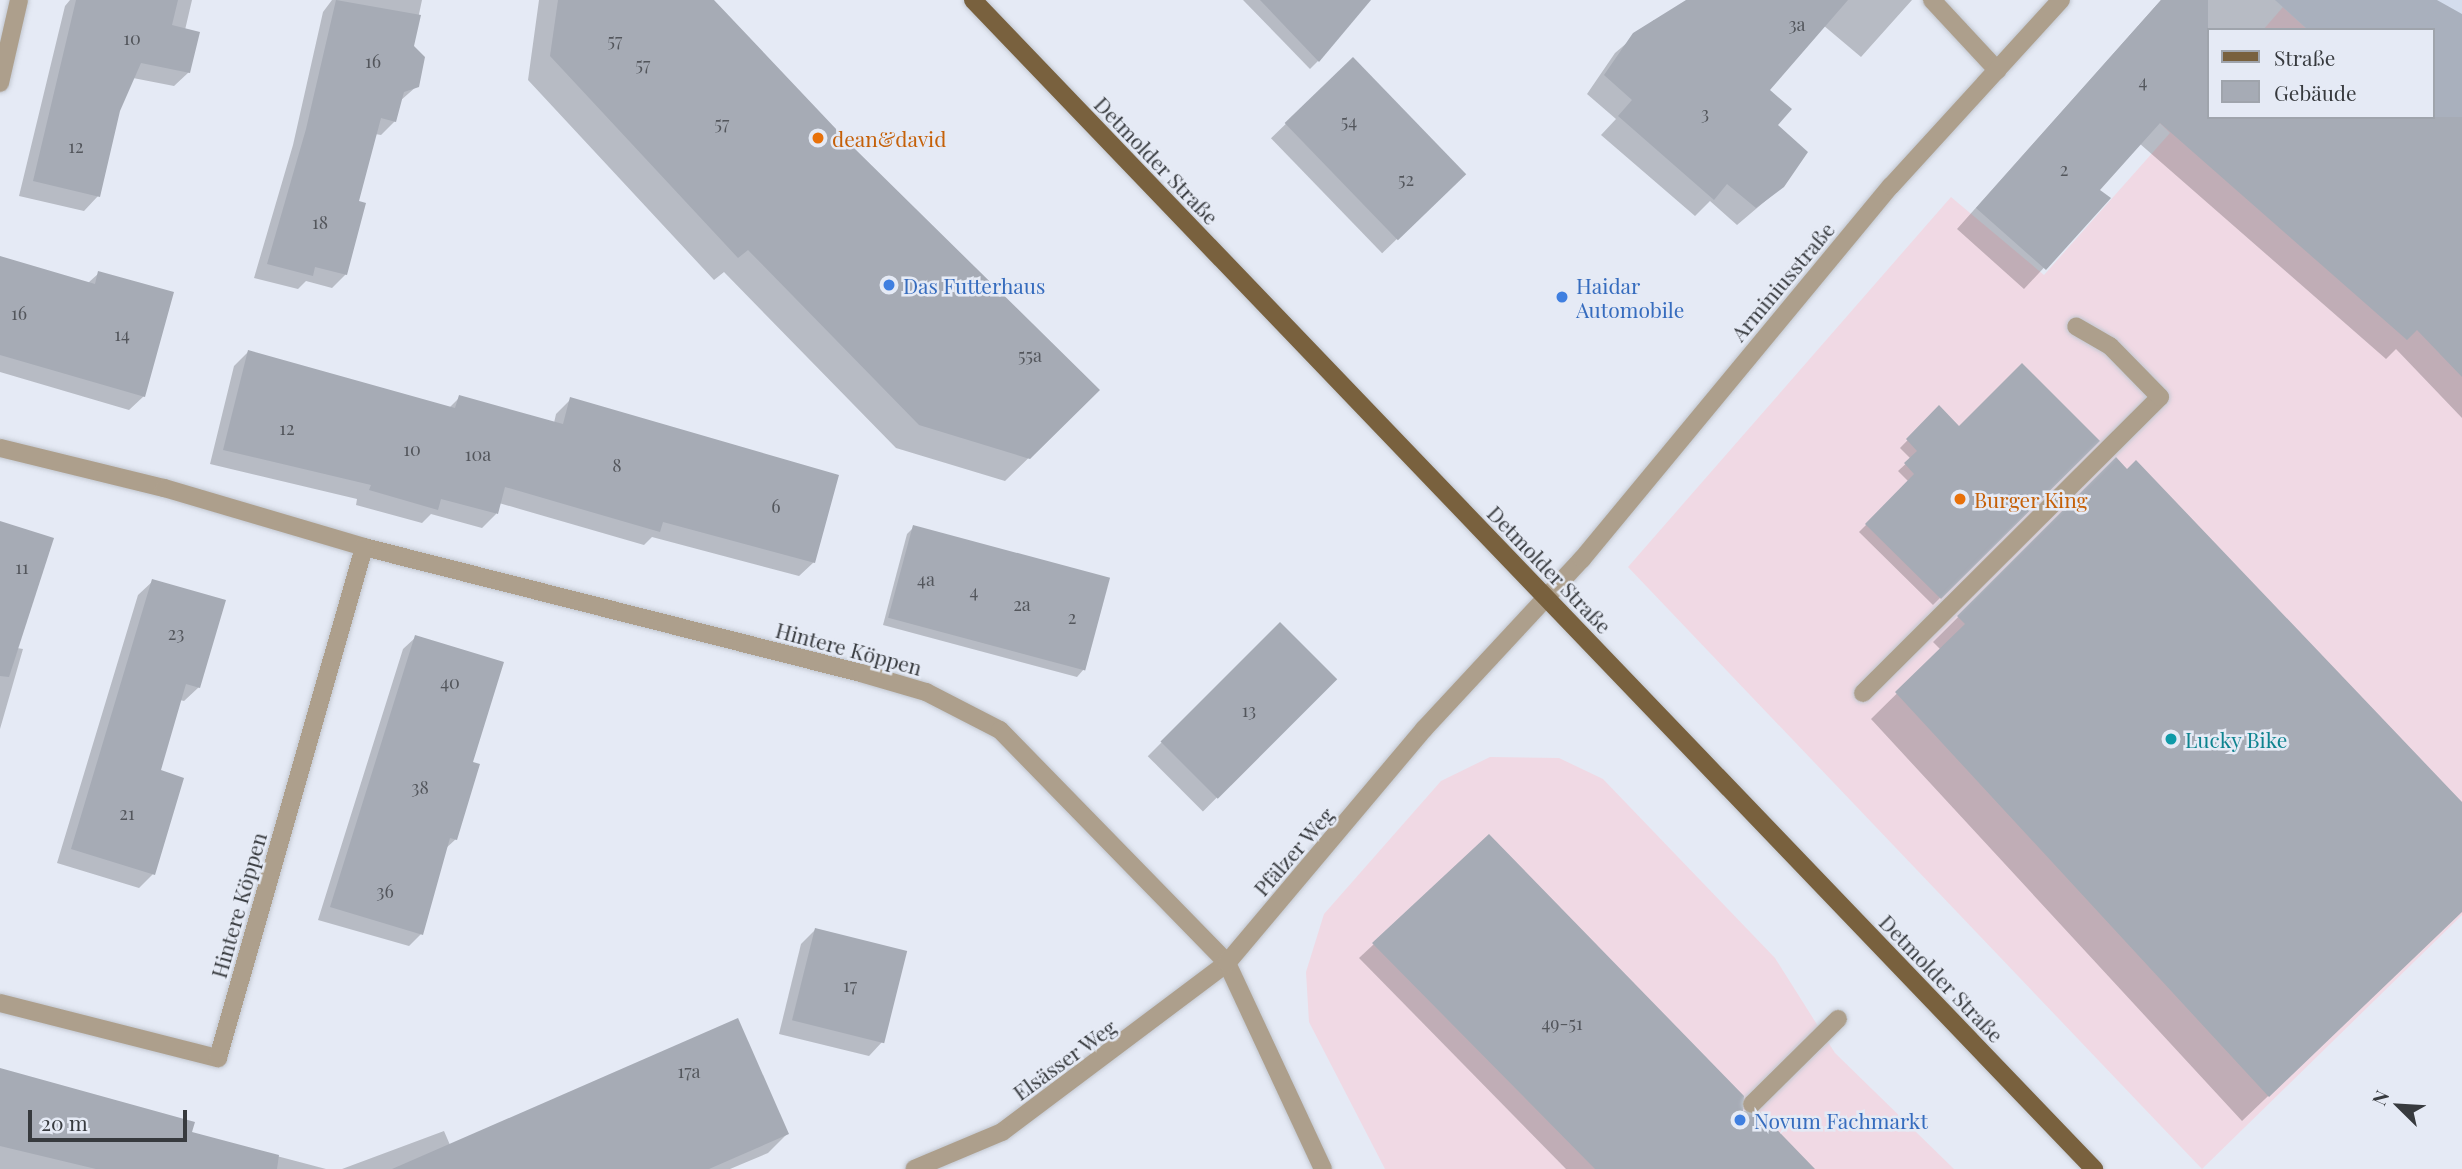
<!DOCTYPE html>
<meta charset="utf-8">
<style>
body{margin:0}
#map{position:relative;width:2462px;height:1169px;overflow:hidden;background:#e5eaf5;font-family:"Playfair Display",serif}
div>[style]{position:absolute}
.commercial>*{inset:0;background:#f0d9e4}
.built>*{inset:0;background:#d4dded}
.shadow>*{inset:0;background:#0003;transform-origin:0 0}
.building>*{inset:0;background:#a6abb5;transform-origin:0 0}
.roads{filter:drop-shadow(0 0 2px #c2c7d0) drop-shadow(0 0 2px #c2c7d0)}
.minor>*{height:18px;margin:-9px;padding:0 9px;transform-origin:9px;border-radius:9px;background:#ad9f8c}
.major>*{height:18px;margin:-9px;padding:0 9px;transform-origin:9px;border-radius:9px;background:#79613e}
.dots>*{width:19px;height:19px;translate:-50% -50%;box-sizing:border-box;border:4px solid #e5eaf5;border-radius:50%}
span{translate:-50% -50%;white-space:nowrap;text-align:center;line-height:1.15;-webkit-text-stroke:5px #e5eaf5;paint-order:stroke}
.number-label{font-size:18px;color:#53565c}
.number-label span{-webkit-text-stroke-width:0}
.food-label{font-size:21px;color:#c56008}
.left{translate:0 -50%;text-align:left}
.street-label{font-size:21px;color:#373a3e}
.shop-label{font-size:21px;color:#366cbe}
.culture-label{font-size:21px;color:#0d838f}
.legend{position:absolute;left:2207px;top:28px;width:228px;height:91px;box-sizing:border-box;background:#e5eaf5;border:2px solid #9fa4ac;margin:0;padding:9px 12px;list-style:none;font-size:21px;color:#373a3e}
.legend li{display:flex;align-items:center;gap:14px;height:35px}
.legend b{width:35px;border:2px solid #9fa4ac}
.north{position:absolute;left:2364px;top:1071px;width:70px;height:70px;-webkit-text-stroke:5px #e5eaf5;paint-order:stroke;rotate:294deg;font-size:19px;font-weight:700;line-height:28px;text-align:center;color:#373a3e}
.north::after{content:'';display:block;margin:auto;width:24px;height:32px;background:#373a3e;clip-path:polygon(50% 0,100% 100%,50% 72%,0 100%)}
.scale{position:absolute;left:28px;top:1110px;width:159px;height:32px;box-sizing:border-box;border:4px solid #373a3e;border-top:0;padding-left:9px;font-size:21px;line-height:24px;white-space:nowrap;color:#373a3e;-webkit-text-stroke:5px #e5eaf5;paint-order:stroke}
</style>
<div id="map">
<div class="commercial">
<div style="clip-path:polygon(2283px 7px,2308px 30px,2263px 30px)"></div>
<div style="clip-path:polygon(2208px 69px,2208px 117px,2462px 166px,2462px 915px,2202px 1169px,1628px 567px,1951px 197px,2044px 275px,2170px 133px,2160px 123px)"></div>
<div style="clip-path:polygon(1490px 757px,1559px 758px,1603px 779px,1775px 958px,1835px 1053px,1954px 1169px,1385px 1169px,1309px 1022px,1306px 972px,1324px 914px,1441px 781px)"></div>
</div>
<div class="built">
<div style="clip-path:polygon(2275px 0,2462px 0,2462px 166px,2432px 117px,2432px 30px,2308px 30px)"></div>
</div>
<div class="shadow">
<div style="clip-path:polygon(70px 0,192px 0,185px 30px,189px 72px,174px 86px,133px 78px,119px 110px,98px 196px,84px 211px,19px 196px,65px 6px)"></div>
<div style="clip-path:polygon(332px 0,422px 0,412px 47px,417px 86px,400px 101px,395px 121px,381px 135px,375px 134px,356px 202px,346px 274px,332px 288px,306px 281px,298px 289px,254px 278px,293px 145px,323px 12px)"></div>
<div style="clip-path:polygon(539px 0,711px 0,840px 136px,1098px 390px,1005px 481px,896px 448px,724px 272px,714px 280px,528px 80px)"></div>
<div style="clip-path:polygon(1243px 0,1343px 0,1318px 61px,1310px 69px)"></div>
<div style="clip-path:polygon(1723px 0,1912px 0,1861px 57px,1823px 25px,1767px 90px,1783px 186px,1737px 225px,1710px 201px,1695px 216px,1601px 135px,1616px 119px,1587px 94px,1615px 53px,1654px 20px,1682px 44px)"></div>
<div style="clip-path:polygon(evenodd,2161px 0,2437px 0,2462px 14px,2462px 418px,2396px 349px,2386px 359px,2139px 143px,2098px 190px,2108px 199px,2024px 289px,1957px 229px,2161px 0,2208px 30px,2432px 30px,2432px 117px,2208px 117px,2208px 30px)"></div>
<div style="left:1353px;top:59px;width:160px;height:114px;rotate:46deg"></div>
<div style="clip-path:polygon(0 258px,88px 283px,99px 273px,144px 396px,129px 410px,0 372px)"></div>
<div style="clip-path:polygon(248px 352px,449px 408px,460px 397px,554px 423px,556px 414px,571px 399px,814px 562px,799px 576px,652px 537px,644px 545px,499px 503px,496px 514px,482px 528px,431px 514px,422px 523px,356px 505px,357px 499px,210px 464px,234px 366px)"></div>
<div style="clip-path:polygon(1939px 408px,1959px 428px,2097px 441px,1933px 605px,1859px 532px,1909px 482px,1898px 471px,1911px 459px,1900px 448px)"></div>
<div style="clip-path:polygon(2116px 460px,2462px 804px,2462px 910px,2242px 1121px,1871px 719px,1941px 650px,1933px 642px)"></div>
<div style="clip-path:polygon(0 523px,17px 648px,23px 649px,0 729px)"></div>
<div style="clip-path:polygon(914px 527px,1084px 669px,1077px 677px,883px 625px,907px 534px)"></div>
<div style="clip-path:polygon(153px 581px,199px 687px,184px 701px,180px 700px,158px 772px,153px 874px,139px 888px,57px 863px,138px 595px)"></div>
<div style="left:1280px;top:624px;width:78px;height:187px;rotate:45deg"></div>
<div style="clip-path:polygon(416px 637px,471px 763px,456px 839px,445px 849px,421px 934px,409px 946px,318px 920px,403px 649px)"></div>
<div style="clip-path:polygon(815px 930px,883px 1041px,869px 1056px,779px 1034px,801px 944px)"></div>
<div style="clip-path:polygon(1374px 944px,1742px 1113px,1813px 1169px,1566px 1169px,1359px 958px)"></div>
<div style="clip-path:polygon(0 1069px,193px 1124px,190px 1133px,326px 1169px,0 1169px)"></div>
<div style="clip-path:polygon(444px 1131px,450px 1145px,787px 1134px,768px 1153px,730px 1169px,342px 1169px)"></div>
</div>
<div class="building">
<div style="clip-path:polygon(76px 0,178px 0,172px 25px,200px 32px,190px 73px,141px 63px,120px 111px,100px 197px,33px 181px)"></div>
<div style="clip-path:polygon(336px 0,421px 15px,414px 46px,425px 57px,419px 87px,404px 92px,396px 122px,381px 118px,359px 201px,366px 203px,347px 275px,315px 267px,313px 276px,267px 264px,306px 129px)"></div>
<div style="clip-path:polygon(558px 0,714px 0,854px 148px,1100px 390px,1030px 459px,919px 425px,748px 250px,738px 258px,550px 56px)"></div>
<div style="clip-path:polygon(1260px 0,1371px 0,1319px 62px)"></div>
<div style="clip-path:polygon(1686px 0,1848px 0,1770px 90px,1792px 109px,1778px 125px,1808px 152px,1784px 187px,1756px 208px,1727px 184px,1714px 200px,1618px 116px,1632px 100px,1604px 75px,1633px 33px)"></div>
<div style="clip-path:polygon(2161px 0,2208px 0,2208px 117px,2462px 117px,2462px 377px,2417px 330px,2407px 340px,2160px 123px,2100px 190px,2111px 198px,2046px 270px,1976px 208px)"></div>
<div style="left:1353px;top:57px;width:163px;height:95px;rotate:46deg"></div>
<div style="clip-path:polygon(0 256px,95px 284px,98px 271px,174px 292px,145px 397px,0 355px)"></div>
<div style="clip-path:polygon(248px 350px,455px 408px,459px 395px,563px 424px,570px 397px,839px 475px,815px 563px,663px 522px,660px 532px,505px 487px,498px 514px,441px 499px,438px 510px,369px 490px,371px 485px,223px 450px)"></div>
<div style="clip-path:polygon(2022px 363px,2100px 441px,1941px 599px,1865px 524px,1914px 474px,1904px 463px,1917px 451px,1906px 439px,1939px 405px,1959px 426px)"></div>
<div style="clip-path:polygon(2116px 457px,2127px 469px,2136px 460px,2462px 802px,2462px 912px,2269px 1097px,1895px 692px,1965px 624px,1957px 616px)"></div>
<div style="clip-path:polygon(0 521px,54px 538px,9px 677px,0 676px)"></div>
<div style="left:913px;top:525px;width:204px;height:96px;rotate:15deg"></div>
<div style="clip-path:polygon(152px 579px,226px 600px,200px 688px,186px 684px,161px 770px,184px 778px,155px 875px,71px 849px)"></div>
<div style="left:1280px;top:622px;width:81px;height:169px;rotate:45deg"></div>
<div style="clip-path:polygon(415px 635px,504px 662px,473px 762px,480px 764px,457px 840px,450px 838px,423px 935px,330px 907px)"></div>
<div style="clip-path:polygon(1489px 834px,1744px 1096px,1743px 1111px,1760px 1112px,1815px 1169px,1595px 1169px,1372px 943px)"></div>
<div style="left:815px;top:928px;width:95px;height:95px;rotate:14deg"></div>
<div style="clip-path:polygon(738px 1018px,789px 1134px,709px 1169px,392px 1169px)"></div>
<div style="clip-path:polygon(0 1068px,195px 1122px,192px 1132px,279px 1155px,277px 1169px,96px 1169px,0 1146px)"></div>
</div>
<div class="roads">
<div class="minor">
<div style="left:1932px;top:0;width:96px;rotate:47.1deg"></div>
<div style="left:0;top:83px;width:85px;rotate:-77.1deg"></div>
<div style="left:0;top:448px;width:169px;rotate:13.7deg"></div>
<div style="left:164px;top:488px;width:209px;rotate:16.4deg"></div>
<div style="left:364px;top:547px;width:513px;rotate:14.23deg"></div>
<div style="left:861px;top:673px;width:68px;rotate:16.3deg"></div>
<div style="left:926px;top:692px;width:83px;rotate:27.2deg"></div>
<div style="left:1000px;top:730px;width:325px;rotate:45.7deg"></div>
<div style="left:1227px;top:963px;width:281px;rotate:143.1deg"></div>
<div style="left:1002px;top:1132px;width:95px;rotate:157.2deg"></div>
<div style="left:1863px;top:693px;width:419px;rotate:-44.9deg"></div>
<div style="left:2160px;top:397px;width:71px;rotate:-134.4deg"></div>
<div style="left:2110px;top:346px;width:39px;rotate:-150deg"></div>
<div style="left:0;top:1003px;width:225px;rotate:14.2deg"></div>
<div style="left:218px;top:1058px;width:531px;rotate:-74.05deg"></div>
<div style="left:1752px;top:1104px;width:121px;rotate:-44.7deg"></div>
<div style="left:1323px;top:1169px;width:227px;rotate:-115deg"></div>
<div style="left:1227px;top:963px;width:306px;rotate:-49.9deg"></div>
<div style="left:1424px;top:729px;width:232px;rotate:-47.1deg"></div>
<div style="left:1582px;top:559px;width:484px;rotate:-50.4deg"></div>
<div style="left:1891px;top:186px;width:252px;rotate:-47.6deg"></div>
</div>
<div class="major">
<div style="left:973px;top:0;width:1620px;rotate:46.2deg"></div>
</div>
</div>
<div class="dots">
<div style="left:818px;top:138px;background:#e8710a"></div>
<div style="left:889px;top:285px;background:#3f7fe0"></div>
<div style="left:1562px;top:297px;background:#3f7fe0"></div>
<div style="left:1960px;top:499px;background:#e8710a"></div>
<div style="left:2171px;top:739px;background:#0f9aa8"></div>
<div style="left:1740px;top:1120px;background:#3f7fe0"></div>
</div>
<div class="number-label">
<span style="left:1797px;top:24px">3a</span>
<span style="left:132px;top:38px">10</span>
<span style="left:615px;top:40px">57</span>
<span style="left:373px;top:61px">16</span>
<span style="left:643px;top:64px">57</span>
<span style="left:2143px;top:81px">4</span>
<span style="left:1705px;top:113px">3</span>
<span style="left:1349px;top:121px">54</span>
<span style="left:722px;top:123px">57</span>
<span style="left:76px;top:146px">12</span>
<span style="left:2064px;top:169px">2</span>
<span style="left:1406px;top:179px">52</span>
<span style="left:320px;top:222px">18</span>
<span style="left:19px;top:313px">16</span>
<span style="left:122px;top:334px">14</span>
<span style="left:1030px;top:355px">55a</span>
<span style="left:287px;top:428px">12</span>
<span style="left:412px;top:449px">10</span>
<span style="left:478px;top:454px">10a</span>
<span style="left:617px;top:465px">8</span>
<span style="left:776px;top:506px">6</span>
<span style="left:22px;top:567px">11</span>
<span style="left:926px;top:579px">4a</span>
<span style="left:974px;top:591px">4</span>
<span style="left:1022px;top:604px">2a</span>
<span style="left:1072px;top:617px">2</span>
<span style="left:176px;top:633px">23</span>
<span style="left:450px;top:682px">40</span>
<span style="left:1249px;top:710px">13</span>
<span style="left:420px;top:787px">38</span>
<span style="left:127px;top:813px">21</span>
<span style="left:385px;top:891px">36</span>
<span style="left:850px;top:985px">17</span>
<span style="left:1562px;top:1023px">49-51</span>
<span style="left:689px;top:1071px">17a</span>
</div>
<div class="food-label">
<span class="left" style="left:832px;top:138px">dean&amp;david</span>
<span class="left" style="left:1974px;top:499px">Burger King</span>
</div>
<div class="street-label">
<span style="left:1157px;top:160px;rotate:46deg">Detmolder Straße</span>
<span style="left:1782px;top:281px;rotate:-50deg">Arminiusstraße</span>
<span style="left:1550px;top:569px;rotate:46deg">Detmolder Straße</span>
<span style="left:849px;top:648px;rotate:15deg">Hintere Köppen</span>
<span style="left:1293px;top:851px;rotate:-49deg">Pfälzer Weg</span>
<span style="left:238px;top:905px;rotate:-74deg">Hintere Köppen</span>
<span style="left:1942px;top:978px;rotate:46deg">Detmolder Straße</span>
<span style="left:1064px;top:1059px;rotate:-36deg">Elsässer Weg</span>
</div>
<div class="shop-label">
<span class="left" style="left:903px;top:285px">Das Futterhaus</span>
<span class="left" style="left:1576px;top:297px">Haidar<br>Automobile</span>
<span class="left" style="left:1754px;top:1120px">Novum Fachmarkt</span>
</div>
<div class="culture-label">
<span class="left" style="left:2185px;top:739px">Lucky Bike</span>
</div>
<ul class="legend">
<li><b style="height:9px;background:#79613e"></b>Straße</li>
<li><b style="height:19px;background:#a6abb5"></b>Gebäude</li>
</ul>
<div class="north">N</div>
<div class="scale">20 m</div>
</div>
